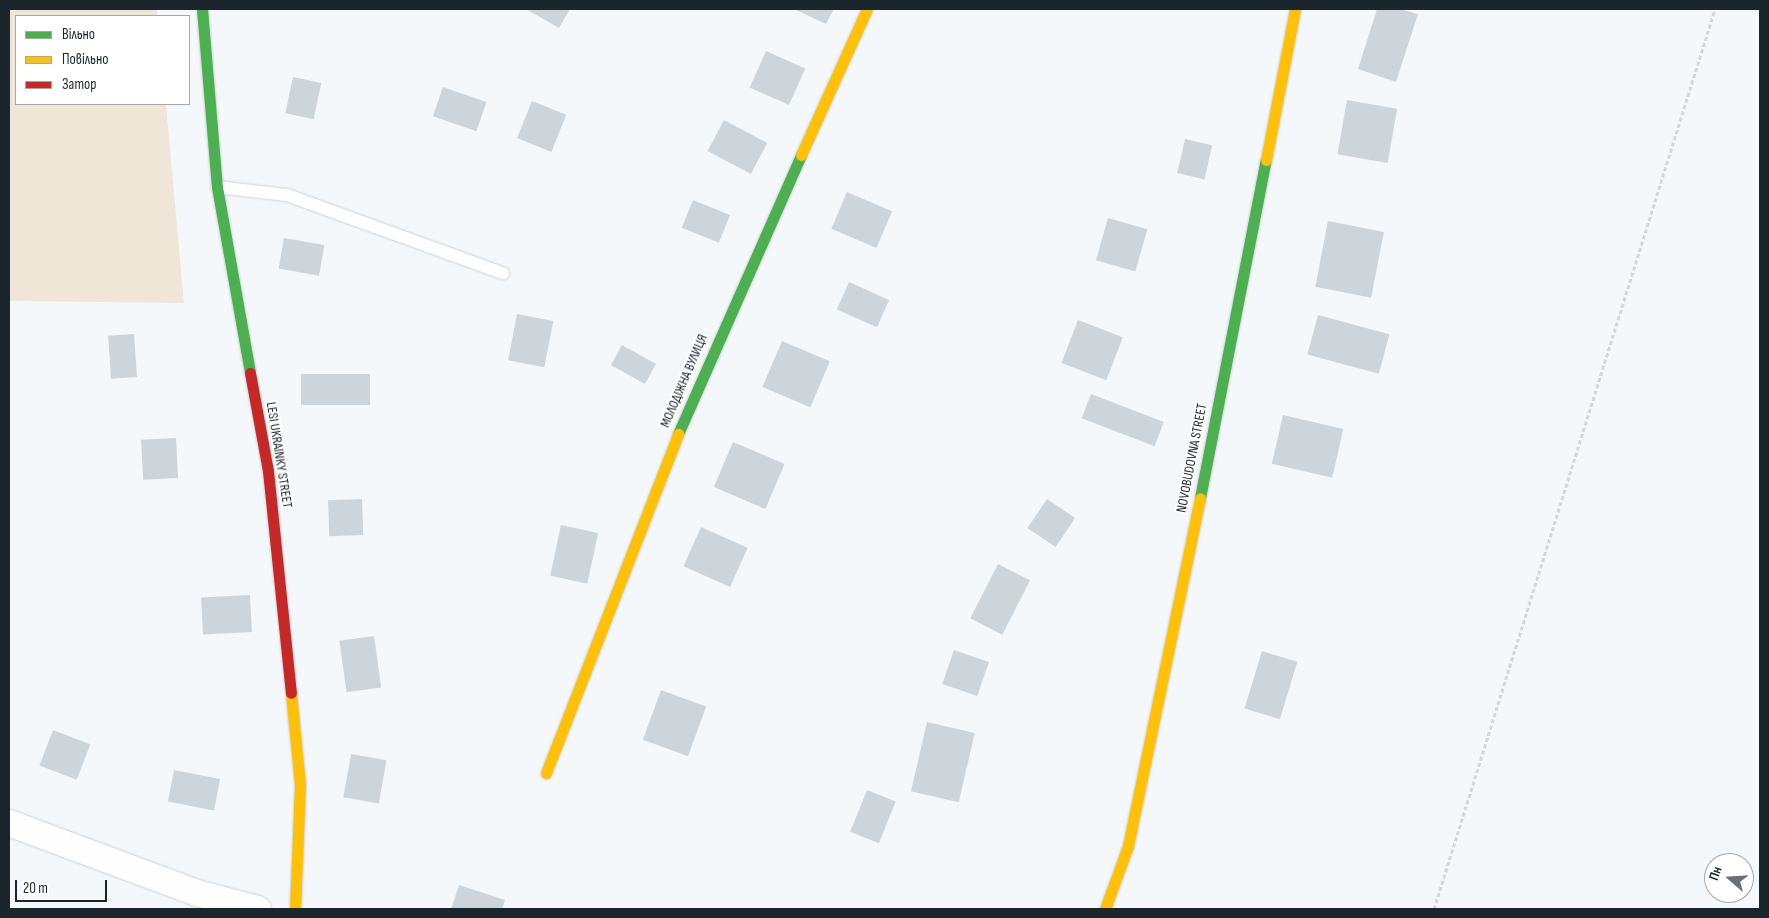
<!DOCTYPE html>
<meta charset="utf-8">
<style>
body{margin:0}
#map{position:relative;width:1769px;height:918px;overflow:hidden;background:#f5f8fa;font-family:"Sofia Sans Condensed",sans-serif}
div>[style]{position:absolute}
.green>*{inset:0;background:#f0e6d7}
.building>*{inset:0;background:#ced5da;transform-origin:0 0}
.path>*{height:3px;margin-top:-1.5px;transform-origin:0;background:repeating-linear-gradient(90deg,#d5d6d6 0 4px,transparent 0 6.5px)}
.roads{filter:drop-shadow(0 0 1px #cbd2d6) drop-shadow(0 0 1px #cbd2d6)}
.lane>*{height:12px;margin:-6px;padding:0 6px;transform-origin:6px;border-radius:6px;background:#fefefe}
.street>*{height:26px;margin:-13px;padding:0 13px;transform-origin:13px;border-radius:13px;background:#fefefe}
.fast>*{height:11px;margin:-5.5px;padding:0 5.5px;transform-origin:5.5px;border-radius:5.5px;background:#4caf50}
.slow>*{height:11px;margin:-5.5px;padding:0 5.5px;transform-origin:5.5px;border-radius:5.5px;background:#ffc107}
.jam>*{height:11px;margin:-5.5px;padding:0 5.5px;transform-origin:5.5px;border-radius:5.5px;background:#c62828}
span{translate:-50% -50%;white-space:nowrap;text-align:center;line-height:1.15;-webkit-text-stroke:4px #fff;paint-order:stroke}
.street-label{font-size:14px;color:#1b262c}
.frame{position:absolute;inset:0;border:10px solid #1b262c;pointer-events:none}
.legend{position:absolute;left:15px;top:15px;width:175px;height:90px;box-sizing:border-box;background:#fff;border:1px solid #a4a8ab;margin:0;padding:6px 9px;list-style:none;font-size:15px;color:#1b262c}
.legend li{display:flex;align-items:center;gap:10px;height:25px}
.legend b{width:25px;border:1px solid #a4a8ab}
.north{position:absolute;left:1704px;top:853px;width:50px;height:50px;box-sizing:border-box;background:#fff;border:1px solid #a4a8ab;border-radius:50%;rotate:289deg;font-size:14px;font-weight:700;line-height:20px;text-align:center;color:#1b262c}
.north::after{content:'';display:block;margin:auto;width:18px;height:22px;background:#677074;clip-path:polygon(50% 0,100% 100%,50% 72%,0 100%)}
.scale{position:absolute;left:15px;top:880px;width:92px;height:22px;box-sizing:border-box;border:2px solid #1b262c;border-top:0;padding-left:6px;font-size:15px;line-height:18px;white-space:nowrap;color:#1b262c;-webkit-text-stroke:4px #fff;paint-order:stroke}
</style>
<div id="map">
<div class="green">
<div style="clip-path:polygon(9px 9px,157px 9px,157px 16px,16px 16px,16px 104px,166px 104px,184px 303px,9px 301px)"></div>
</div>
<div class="building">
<div style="clip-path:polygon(526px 9px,570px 9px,559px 28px)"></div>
<div style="clip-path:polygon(794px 9px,834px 9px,826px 24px)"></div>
<div style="clip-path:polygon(1377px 9px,1400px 9px,1418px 14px,1396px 82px,1358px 69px)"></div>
<div style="left:766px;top:51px;width:43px;height:40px;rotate:24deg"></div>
<div style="left:293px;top:77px;width:29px;height:37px;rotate:12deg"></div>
<div style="left:443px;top:87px;width:46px;height:31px;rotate:19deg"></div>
<div style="left:1347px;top:100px;width:51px;height:55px;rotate:10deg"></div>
<div style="left:532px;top:101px;width:37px;height:40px;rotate:22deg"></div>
<div style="left:724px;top:120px;width:49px;height:35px;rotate:28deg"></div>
<div style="left:1185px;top:139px;width:28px;height:35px;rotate:13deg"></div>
<div style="left:847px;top:192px;width:49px;height:40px;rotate:23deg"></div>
<div style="left:693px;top:200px;width:40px;height:30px;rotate:22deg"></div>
<div style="left:1108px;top:218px;width:41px;height:44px;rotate:16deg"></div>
<div style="left:1328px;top:221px;width:57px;height:67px;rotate:11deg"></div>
<div style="left:284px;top:238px;width:41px;height:31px;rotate:10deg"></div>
<div style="left:849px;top:282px;width:44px;height:30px;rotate:24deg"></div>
<div style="left:517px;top:314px;width:37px;height:47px;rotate:11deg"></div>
<div style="left:1318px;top:315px;width:74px;height:41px;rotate:15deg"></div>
<div style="left:1078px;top:320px;width:48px;height:46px;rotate:21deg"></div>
<div style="left:134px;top:334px;width:43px;height:26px;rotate:86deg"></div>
<div style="left:782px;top:341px;width:52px;height:50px;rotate:23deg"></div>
<div style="left:622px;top:345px;width:39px;height:23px;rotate:29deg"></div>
<div style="left:370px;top:374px;width:31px;height:69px;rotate:90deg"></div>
<div style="left:1091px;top:394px;width:78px;height:26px;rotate:21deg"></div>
<div style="left:1283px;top:415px;width:62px;height:50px;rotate:13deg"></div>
<div style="left:176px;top:438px;width:40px;height:35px;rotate:87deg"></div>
<div style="left:733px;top:442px;width:56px;height:49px;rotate:23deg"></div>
<div style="left:362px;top:499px;width:36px;height:34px;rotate:88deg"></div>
<div style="left:1047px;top:499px;width:34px;height:35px;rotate:34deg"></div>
<div style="left:561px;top:525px;width:38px;height:52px;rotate:12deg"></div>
<div style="left:701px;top:527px;width:51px;height:43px;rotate:24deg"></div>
<div style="left:998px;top:564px;width:36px;height:61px;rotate:27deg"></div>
<div style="left:250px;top:595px;width:37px;height:49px;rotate:87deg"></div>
<div style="left:374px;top:636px;width:52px;height:35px;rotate:82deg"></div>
<div style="left:954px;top:650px;width:37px;height:36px;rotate:19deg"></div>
<div style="left:1262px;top:651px;width:37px;height:60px;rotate:17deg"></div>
<div style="left:661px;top:690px;width:48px;height:53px;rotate:20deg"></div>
<div style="left:927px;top:722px;width:49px;height:71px;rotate:13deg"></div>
<div style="left:53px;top:730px;width:40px;height:38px;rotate:21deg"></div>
<div style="left:351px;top:754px;width:36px;height:44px;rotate:10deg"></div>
<div style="left:174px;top:770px;width:47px;height:32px;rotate:11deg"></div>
<div style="left:867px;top:790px;width:31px;height:45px;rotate:22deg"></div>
<div style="clip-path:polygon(459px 885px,505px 900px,502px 909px,451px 909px)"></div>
</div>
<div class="path">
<div style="left:1434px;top:909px;width:943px;rotate:-72.66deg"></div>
</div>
<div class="roads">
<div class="lane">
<div style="left:217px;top:187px;width:70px;rotate:6.5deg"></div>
<div style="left:287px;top:195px;width:230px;rotate:19.9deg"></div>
</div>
<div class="street">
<div style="left:9px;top:823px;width:201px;rotate:20.4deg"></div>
<div style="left:197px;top:893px;width:63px;rotate:14.7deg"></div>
</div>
<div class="fast">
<div style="left:202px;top:9px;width:179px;rotate:85.2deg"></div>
<div style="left:217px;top:187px;width:189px;rotate:79.9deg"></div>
<div style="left:678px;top:434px;width:305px;rotate:-66.2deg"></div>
<div style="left:1200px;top:498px;width:344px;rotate:-79deg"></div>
</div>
<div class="slow">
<div style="left:801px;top:155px;width:160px;rotate:-65.7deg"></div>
<div style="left:1266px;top:160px;width:154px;rotate:-79.1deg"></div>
<div style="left:291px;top:693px;width:92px;rotate:84.4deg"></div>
<div style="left:300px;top:785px;width:124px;rotate:92.3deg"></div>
<div style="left:546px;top:773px;width:364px;rotate:-68.7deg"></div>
<div style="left:1105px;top:909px;width:67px;rotate:-69.9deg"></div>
<div style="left:1128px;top:846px;width:355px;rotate:-78.3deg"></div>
</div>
<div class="jam">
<div style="left:250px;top:373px;width:100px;rotate:79.6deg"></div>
<div style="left:268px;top:471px;width:223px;rotate:84.1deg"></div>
</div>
</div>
<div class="street-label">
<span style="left:684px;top:381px;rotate:-67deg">МОЛОДІЖНА ВУЛИЦЯ</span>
<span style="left:279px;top:455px;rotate:81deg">LESI UKRAINKY STREET</span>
<span style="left:1192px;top:458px;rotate:-79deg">NOVOBUDOVNA STREET</span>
</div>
<div class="frame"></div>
<ul class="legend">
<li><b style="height:6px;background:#4caf50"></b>Вільно</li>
<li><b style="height:6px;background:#ffc107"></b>Повільно</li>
<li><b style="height:6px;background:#c62828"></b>Затор</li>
</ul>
<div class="north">Пн</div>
<div class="scale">20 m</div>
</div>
